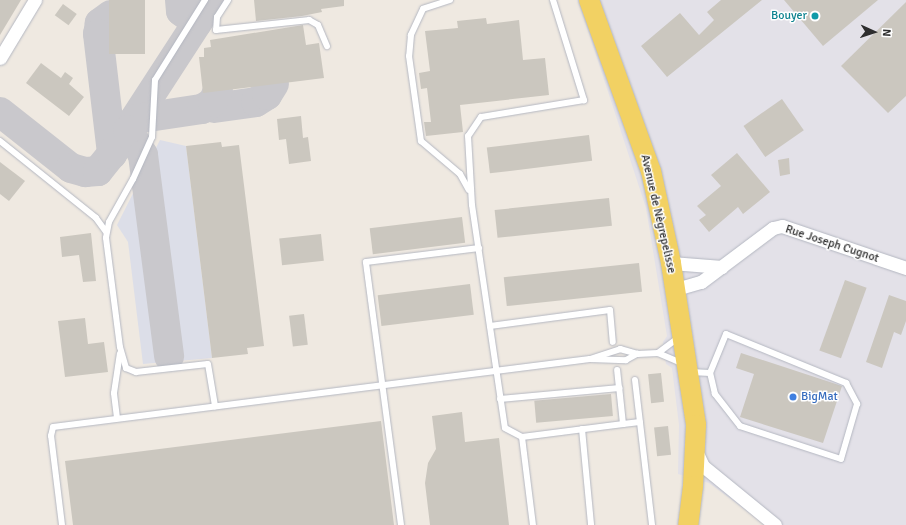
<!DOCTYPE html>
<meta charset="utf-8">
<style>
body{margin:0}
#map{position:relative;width:906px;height:525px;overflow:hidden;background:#efe9e1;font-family:Signika,sans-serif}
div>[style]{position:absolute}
.industrial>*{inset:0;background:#e3e1e8}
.airport>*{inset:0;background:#dcdee8}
.taxiway>*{height:30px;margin:-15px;padding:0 15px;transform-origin:15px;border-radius:15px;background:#c9c8cc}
.building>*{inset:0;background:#cbc7bf;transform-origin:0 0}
.roads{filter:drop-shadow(0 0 1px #b4b7c1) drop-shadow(0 0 1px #b4b7c1)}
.lane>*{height:6px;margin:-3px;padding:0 3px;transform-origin:3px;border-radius:3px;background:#fff}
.street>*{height:13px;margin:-6.5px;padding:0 6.5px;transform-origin:6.5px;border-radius:6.5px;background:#fff}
.primary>*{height:20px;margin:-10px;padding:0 10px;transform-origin:10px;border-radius:10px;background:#f2d163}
.dots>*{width:11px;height:11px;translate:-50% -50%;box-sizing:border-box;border:2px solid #fff;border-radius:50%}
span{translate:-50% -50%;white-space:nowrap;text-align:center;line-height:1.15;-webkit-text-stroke:3px #fff;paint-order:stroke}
.culture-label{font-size:12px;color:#0d838f}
.right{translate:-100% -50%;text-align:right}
.street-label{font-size:12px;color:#2e2e2e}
.shop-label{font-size:12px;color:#366cbe}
.left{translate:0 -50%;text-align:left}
.north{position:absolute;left:854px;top:12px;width:40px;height:40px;-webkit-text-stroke:3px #fff;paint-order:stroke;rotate:93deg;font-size:11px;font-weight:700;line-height:16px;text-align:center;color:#2e2e2e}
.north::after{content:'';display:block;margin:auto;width:14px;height:18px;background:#2e2e2e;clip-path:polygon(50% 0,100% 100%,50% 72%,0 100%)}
</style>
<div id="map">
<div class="industrial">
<div style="clip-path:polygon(578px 0,906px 0,906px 525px,766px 525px,709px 483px,678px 474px,679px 425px,672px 368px,666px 364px,663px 342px,667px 336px,646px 208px)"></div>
</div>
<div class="airport">
<div style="clip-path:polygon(160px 140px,186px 146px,212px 358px,143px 364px,128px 242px,117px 225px)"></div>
</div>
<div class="taxiway">
<div style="left:180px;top:0;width:11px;rotate:85deg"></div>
<div style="left:181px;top:11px;width:20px;rotate:37deg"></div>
<div style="left:111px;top:15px;width:14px;rotate:144deg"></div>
<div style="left:100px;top:23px;width:11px;rotate:100deg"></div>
<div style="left:98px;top:34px;width:121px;rotate:83.3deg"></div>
<div style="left:214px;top:108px;width:42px;rotate:-8.1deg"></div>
<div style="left:256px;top:102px;width:13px;rotate:-32deg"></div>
<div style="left:267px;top:95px;width:13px;rotate:-58deg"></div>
<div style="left:0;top:112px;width:90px;rotate:38.3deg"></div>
<div style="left:71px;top:168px;width:15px;rotate:16deg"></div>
<div style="left:85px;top:172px;width:13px;rotate:-4deg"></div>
<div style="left:98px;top:171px;width:22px;rotate:-51deg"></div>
<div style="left:112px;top:154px;width:184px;rotate:-57deg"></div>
<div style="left:135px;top:119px;width:68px;rotate:-8.5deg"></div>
<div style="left:202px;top:109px;width:13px;rotate:-32deg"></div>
<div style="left:213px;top:102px;width:12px;rotate:-66deg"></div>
<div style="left:128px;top:130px;width:29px;rotate:59deg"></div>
<div style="left:143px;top:155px;width:203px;rotate:82.6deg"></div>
</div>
<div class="building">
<div style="clip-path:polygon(0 0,21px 0,0 35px)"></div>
<div style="left:109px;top:0;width:36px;height:54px"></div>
<div style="clip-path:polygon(254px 0,344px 0,344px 6px,321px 9px,322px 12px,302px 16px,256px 21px)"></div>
<div style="clip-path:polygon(721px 0,762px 0,667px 77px,641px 46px,680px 13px,699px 35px,714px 20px,707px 12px)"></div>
<div style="clip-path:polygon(784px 0,878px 0,823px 46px)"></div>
<div style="clip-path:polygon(906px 2px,906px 96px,888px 113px,841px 66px)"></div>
<div style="left:63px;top:4px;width:17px;height:14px;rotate:36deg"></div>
<div style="clip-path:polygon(486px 18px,487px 24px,519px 20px,523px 60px,545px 58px,549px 95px,460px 105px,463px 132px,426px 136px,424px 122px,431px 122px,427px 88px,421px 89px,419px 73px,430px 71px,425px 31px,458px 28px,457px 21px)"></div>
<div style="clip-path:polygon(303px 25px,306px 45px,319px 43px,324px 78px,203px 93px,199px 57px,204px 57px,204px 48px,211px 47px,210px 40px)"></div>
<div style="clip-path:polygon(41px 63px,61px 78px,65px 72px,73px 78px,69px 84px,84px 97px,69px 116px,26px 83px)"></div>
<div style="left:782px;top:99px;width:38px;height:47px;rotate:55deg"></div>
<div style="clip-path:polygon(301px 116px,303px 138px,308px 137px,311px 161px,289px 164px,286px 139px,279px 140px,277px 119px)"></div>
<div style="left:589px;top:135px;width:26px;height:103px;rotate:83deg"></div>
<div style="clip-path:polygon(221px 142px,222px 147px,239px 145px,264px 346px,247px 348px,248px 354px,212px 358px,186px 146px)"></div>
<div style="clip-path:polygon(737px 153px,770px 192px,743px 214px,738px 207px,709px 232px,699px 220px,706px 215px,697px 206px,721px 186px,711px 175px)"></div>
<div style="clip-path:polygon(789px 158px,790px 174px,780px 176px,778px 160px)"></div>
<div style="clip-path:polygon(0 162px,25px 181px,9px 201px,0 194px)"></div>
<div style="left:609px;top:198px;width:28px;height:115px;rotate:84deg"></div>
<div style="left:462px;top:217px;width:26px;height:93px;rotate:83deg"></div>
<div style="clip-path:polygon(91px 233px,96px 281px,83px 282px,79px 255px,62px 257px,60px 237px)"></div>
<div style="left:321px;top:234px;width:27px;height:42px;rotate:84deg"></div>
<div style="left:639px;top:263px;width:29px;height:136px;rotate:84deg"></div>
<div style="left:845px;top:280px;width:23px;height:75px;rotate:20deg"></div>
<div style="left:470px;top:284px;width:31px;height:93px;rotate:83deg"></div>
<div style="clip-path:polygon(889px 295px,906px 301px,906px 321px,901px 335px,894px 332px,882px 368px,866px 362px)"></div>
<div style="left:304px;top:314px;width:31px;height:15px;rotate:83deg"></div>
<div style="clip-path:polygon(85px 318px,88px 344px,104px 342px,108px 372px,65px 377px,58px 321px)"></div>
<div style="clip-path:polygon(741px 353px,842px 386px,823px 443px,740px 417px,754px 374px,736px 368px)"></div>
<div style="left:661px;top:373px;width:29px;height:13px;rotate:84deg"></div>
<div style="left:611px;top:394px;width:22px;height:77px;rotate:85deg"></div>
<div style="clip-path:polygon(462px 412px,465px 442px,499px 438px,509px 525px,430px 525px,425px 483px,428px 463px,436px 449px,432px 416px)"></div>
<div style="clip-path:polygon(381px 421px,394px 525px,73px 525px,65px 461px)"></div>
<div style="left:668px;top:426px;width:29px;height:14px;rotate:84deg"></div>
</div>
<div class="roads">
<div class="lane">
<div style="left:205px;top:0;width:94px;rotate:122deg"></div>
<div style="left:155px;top:80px;width:57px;rotate:93deg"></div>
<div style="left:152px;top:137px;width:46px;rotate:114.3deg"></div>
<div style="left:133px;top:179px;width:49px;rotate:119.2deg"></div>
<div style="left:109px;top:222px;width:16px;rotate:101deg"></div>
<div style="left:106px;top:238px;width:110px;rotate:82.7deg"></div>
<div style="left:120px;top:347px;width:22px;rotate:74deg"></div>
<div style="left:126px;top:368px;width:11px;rotate:22deg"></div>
<div style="left:136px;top:372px;width:72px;rotate:-6.3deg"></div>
<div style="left:208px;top:364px;width:43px;rotate:80.5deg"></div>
<div style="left:228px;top:0;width:20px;rotate:123deg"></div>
<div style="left:217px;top:17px;width:13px;rotate:94deg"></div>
<div style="left:216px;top:30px;width:94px;rotate:-6.1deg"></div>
<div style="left:309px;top:20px;width:10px;rotate:29deg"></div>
<div style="left:318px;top:25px;width:23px;rotate:67deg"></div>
<div style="left:450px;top:0;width:28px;rotate:162deg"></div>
<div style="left:423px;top:9px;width:29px;rotate:115deg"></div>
<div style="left:411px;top:35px;width:21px;rotate:95deg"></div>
<div style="left:409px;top:56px;width:86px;rotate:82deg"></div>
<div style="left:421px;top:141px;width:51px;rotate:40.2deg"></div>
<div style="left:460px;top:174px;width:18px;rotate:61deg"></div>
<div style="left:553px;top:0;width:105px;rotate:72.8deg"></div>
<div style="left:584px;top:100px;width:104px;rotate:170.6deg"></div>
<div style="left:481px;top:117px;width:23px;rotate:124deg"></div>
<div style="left:468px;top:136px;width:69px;rotate:86.7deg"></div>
<div style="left:472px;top:205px;width:225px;rotate:81.6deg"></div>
<div style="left:505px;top:428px;width:19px;rotate:28deg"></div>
<div style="left:522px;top:437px;width:102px;rotate:-7.3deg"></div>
<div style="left:623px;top:424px;width:36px;rotate:-96deg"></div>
<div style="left:0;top:141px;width:123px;rotate:38.7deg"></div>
<div style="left:96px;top:218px;width:17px;rotate:54deg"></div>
<div style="left:490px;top:326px;width:121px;rotate:-7.6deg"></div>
<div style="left:610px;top:310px;width:32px;rotate:85deg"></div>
<div style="left:726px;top:334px;width:130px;rotate:22.2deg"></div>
<div style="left:846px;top:383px;width:24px;rotate:62deg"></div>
<div style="left:857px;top:404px;width:57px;rotate:106.2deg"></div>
<div style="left:841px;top:459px;width:106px;rotate:-161.9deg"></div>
<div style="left:740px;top:426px;width:41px;rotate:-128deg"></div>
<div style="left:715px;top:394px;width:22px;rotate:-103deg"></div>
<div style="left:710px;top:373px;width:42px;rotate:-67.7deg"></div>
<div style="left:658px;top:353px;width:26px;rotate:-37deg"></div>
<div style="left:590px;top:359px;width:32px;rotate:-18deg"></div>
<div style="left:620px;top:349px;width:18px;rotate:16deg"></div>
<div style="left:691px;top:372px;width:19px;rotate:3deg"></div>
<div style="left:635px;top:380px;width:146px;rotate:83.3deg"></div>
<div style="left:500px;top:399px;width:120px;rotate:-5.3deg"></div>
<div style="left:619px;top:388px;width:18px;rotate:-96deg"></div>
<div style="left:117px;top:418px;width:25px;rotate:-97deg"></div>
<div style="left:114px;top:393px;width:40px;rotate:-81.5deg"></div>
<div style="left:623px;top:424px;width:17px;rotate:-7deg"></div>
<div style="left:582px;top:429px;width:96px;rotate:84.6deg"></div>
<div style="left:522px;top:437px;width:89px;rotate:82.9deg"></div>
<div style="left:62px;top:525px;width:90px;rotate:-97deg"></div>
<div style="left:51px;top:436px;width:9px;rotate:-77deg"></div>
<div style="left:53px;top:427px;width:541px;rotate:-7.22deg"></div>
<div style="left:590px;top:359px;width:36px;rotate:2deg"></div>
<div style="left:626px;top:360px;width:13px;rotate:-29deg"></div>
<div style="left:637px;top:354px;width:21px;rotate:-3deg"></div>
<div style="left:658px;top:353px;width:26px;rotate:23deg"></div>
<div style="left:401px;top:525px;width:265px;rotate:-97.6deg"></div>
<div style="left:366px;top:262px;width:114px;rotate:-7.1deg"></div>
</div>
<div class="street">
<div style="left:0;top:58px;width:68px;rotate:-58.9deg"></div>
<div style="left:671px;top:263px;width:51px;rotate:4.5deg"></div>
<div style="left:676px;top:289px;width:26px;rotate:-16deg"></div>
<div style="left:701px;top:282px;width:90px;rotate:-36.9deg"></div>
<div style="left:773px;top:228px;width:9px;rotate:-13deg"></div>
<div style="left:782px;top:226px;width:131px;rotate:18.7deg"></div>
<div style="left:696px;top:451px;width:17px;rotate:65deg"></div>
<div style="left:703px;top:466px;width:93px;rotate:39.3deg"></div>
</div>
<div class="primary">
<div style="left:589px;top:0;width:182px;rotate:70.1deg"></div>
<div style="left:651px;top:171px;width:94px;rotate:77.7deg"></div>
<div style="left:671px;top:263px;width:164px;rotate:81.2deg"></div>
<div style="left:696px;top:425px;width:61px;rotate:92.8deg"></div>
<div style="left:693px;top:486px;width:39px;rotate:97deg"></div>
</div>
</div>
<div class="dots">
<div style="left:815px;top:16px;background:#0f9aa8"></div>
<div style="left:793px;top:397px;background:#3f7fe0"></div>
</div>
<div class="culture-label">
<span class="right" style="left:807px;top:16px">Bouyer</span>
</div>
<div class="street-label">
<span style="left:658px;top:214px;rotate:77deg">Avenue de Nègrepelisse</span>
<span style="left:832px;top:244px;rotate:18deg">Rue Joseph Cugnot</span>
</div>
<div class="shop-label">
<span class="left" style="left:801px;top:397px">BigMat</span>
</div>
<div class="north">N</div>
</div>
